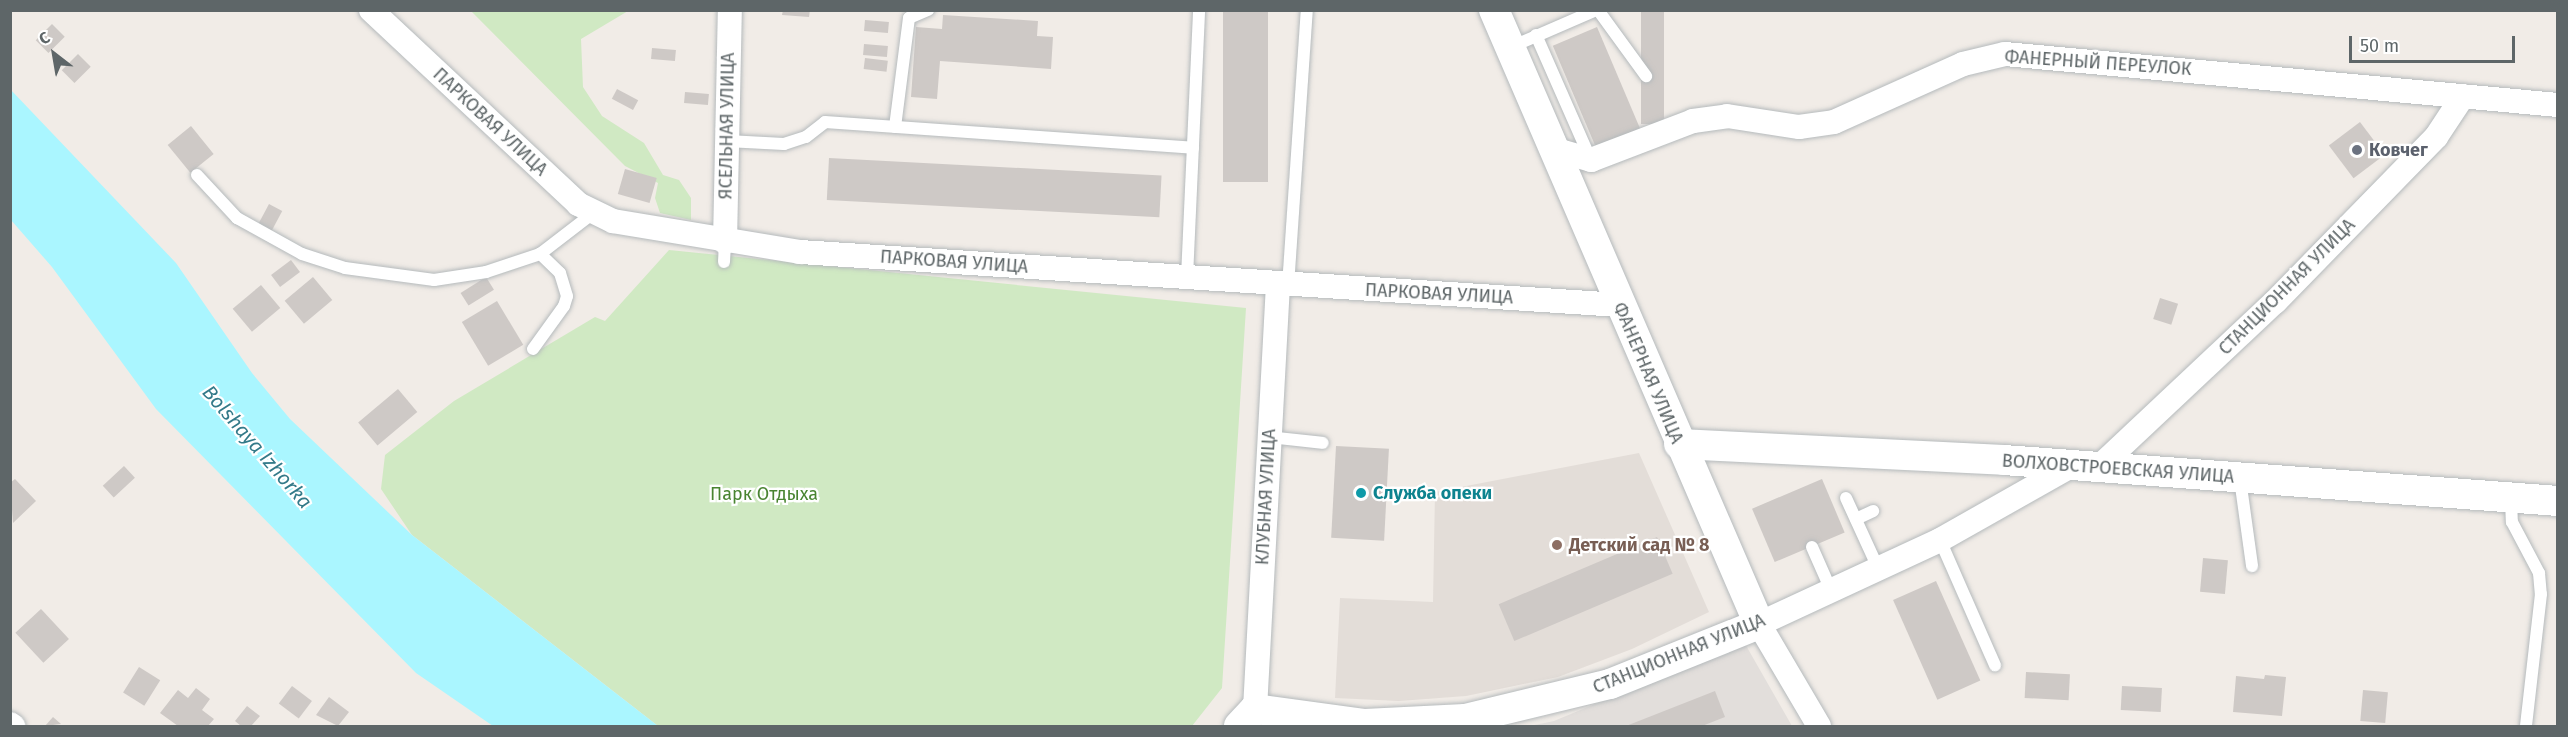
<!DOCTYPE html>
<meta charset="utf-8">
<style>
body{margin:0}
#map{position:relative;width:2568px;height:737px;overflow:hidden;background:#f1ece7;font-family:"Fira Sans",sans-serif}
div>[style]{position:absolute}
.industrial>*{inset:0;background:#e2dedb}
.education>*{inset:0;background:#e3ddd8}
.green>*{inset:0;background:#d0e9c3}
.water>*{inset:0;background:#aaf6ff}
.building>*{inset:0;background:#cec9c6;transform-origin:0 0}
.roads{filter:drop-shadow(0 0 2px #b5babc) drop-shadow(0 0 2px #b5babc)}
.service>*{height:12px;margin:-6px;padding:0 6px;transform-origin:6px;border-radius:6px;background:#fff}
.minor>*{height:24px;margin:-12px;padding:0 12px;transform-origin:12px;border-radius:12px;background:#fff}
.tertiary>*{height:30px;margin:-15px;padding:0 15px;transform-origin:15px;border-radius:15px;background:#fff}
.dots>*{width:16px;height:16px;translate:-50% -50%;box-sizing:border-box;border:3px solid #fff;border-radius:50%}
span{translate:-50% -50%;white-space:nowrap;text-align:center;line-height:1.15;-webkit-text-stroke:4.5px #fff;paint-order:stroke}
.street-label{font-size:18px;color:#5e6668}
.worship-label{font-size:18px;color:#5b616d;font-weight:700}
.left{translate:0 -50%;text-align:left}
.culture-label{font-size:18px;color:#0d838f;font-weight:700}
.park-label{font-size:18px;color:#498431}
.education-label{font-size:18px;color:#785e54;font-weight:700}
.water-label{font-size:20px;color:#337a89;font-style:italic}
.frame{position:absolute;inset:0;border:12px solid #5e6668;pointer-events:none}
.north{position:absolute;left:24px;top:24px;width:60px;height:60px;-webkit-text-stroke:4px #fff;paint-order:stroke;rotate:329deg;font-size:16px;font-weight:700;line-height:24px;text-align:center;color:#5e6668}
.north::after{content:'';display:block;margin:auto;width:21px;height:27px;background:#5e6668;clip-path:polygon(50% 0,100% 100%,50% 72%,0 100%)}
.scale{position:absolute;left:2349px;top:36px;width:166px;height:27px;box-sizing:border-box;border:3px solid #5e6668;border-top:0;padding-left:8px;font-size:18px;line-height:21px;white-space:nowrap;color:#5e6668;-webkit-text-stroke:4px #fff;paint-order:stroke}
</style>
<div id="map">
<div class="industrial">
<div style="clip-path:polygon(1744px 642px,1792px 726px,1530px 726px,1554px 721px)"></div>
</div>
<div class="education">
<div style="clip-path:polygon(1639px 453px,1709px 612px,1632px 649px,1558px 677px,1466px 696px,1399px 701px,1335px 698px,1340px 598px,1433px 602px,1435px 492px)"></div>
</div>
<div class="green">
<div style="clip-path:polygon(471px 11px,628px 11px,581px 39px,583px 87px,602px 116px,644px 143px,663px 175px,679px 180px,691px 198px,691px 220px,660px 213px,655px 198px,658px 183px,625px 166px)"></div>
<div style="clip-path:polygon(669px 250px,1246px 308px,1222px 688px,1192px 726px,658px 726px,412px 535px,381px 489px,385px 455px,454px 401px,595px 317px,605px 321px)"></div>
</div>
<div class="water">
<div style="clip-path:polygon(10px 89px,176px 263px,252px 373px,290px 419px,412px 535px,658px 726px,493px 726px,416px 673px,156px 409px,52px 267px,11px 220px)"></div>
</div>
<div class="building">
<div style="clip-path:polygon(783px 10px,810px 10px,809px 17px,782px 15px)"></div>
<div style="left:1223px;top:10px;width:45px;height:172px"></div>
<div style="left:1641px;top:10px;width:23px;height:114px"></div>
<div style="clip-path:polygon(943px 15px,1038px 21px,1037px 36px,1053px 37px,1051px 69px,940px 61px,937px 99px,911px 97px,916px 27px,942px 29px)"></div>
<div style="left:865px;top:20px;width:24px;height:11px;rotate:5deg"></div>
<div style="left:52px;top:24px;width:18px;height:23px;rotate:45deg"></div>
<div style="left:1597px;top:27px;width:114px;height:48px;rotate:67deg"></div>
<div style="left:864px;top:44px;width:24px;height:11px;rotate:5deg"></div>
<div style="left:652px;top:48px;width:24px;height:11px;rotate:5deg"></div>
<div style="left:78px;top:54px;width:18px;height:23px;rotate:45deg"></div>
<div style="left:865px;top:58px;width:23px;height:11px;rotate:7deg"></div>
<div style="left:617px;top:89px;width:24px;height:11px;rotate:28deg"></div>
<div style="left:685px;top:92px;width:24px;height:11px;rotate:5deg"></div>
<div style="left:2360px;top:122px;width:41px;height:39px;rotate:53deg"></div>
<div style="left:191px;top:126px;width:36px;height:30px;rotate:51deg"></div>
<div style="left:829px;top:158px;width:333px;height:42px;rotate:3deg"></div>
<div style="left:625px;top:169px;width:33px;height:26px;rotate:16deg"></div>
<div style="left:269px;top:204px;width:15px;height:25px;rotate:28deg"></div>
<div style="left:291px;top:260px;width:15px;height:25px;rotate:53deg"></div>
<div style="left:313px;top:277px;width:30px;height:37px;rotate:50deg"></div>
<div style="left:486px;top:277px;width:15px;height:30px;rotate:58deg"></div>
<div style="left:261px;top:285px;width:30px;height:37px;rotate:50deg"></div>
<div style="left:2160px;top:298px;width:19px;height:22px;rotate:18deg"></div>
<div style="left:497px;top:301px;width:51px;height:41px;rotate:59deg"></div>
<div style="left:398px;top:389px;width:30px;height:52px;rotate:50deg"></div>
<div style="left:1336px;top:446px;width:53px;height:92px;rotate:3deg"></div>
<div style="left:124px;top:466px;width:16px;height:29px;rotate:47deg"></div>
<div style="clip-path:polygon(15px 479px,36px 501px,13px 523px,10px 483px)"></div>
<div style="left:1822px;top:479px;width:58px;height:76px;rotate:67deg"></div>
<div style="left:1657px;top:537px;width:40px;height:172px;rotate:67deg"></div>
<div style="left:2203px;top:558px;width:25px;height:34px;rotate:5deg"></div>
<div style="left:1936px;top:581px;width:109px;height:47px;rotate:66deg"></div>
<div style="left:41px;top:609px;width:41px;height:35px;rotate:47deg"></div>
<div style="left:139px;top:667px;width:25px;height:30px;rotate:32deg"></div>
<div style="left:2026px;top:672px;width:44px;height:26px;rotate:3deg"></div>
<div style="clip-path:polygon(2265px 675px,2286px 677px,2282px 716px,2233px 712px,2236px 676px,2264px 679px)"></div>
<div style="left:292px;top:686px;width:25px;height:22px;rotate:37deg"></div>
<div style="left:2122px;top:686px;width:40px;height:24px;rotate:3deg"></div>
<div style="clip-path:polygon(196px 688px,210px 699px,202px 710px,214px 719px,208px 726px,178px 726px,160px 713px,178px 690px,188px 698px)"></div>
<div style="left:2363px;top:690px;width:25px;height:31px;rotate:5deg"></div>
<div style="clip-path:polygon(1715px 691px,1725px 717px,1702px 726px,1626px 726px)"></div>
<div style="clip-path:polygon(329px 697px,349px 712px,338px 726px,316px 715px)"></div>
<div style="clip-path:polygon(247px 706px,260px 716px,251px 726px,241px 726px,235px 721px)"></div>
<div style="clip-path:polygon(53px 717px,61px 724px,45px 726px)"></div>
</div>
<div class="roads">
<div class="service">
<div style="left:1598px;top:10px;width:82px;rotate:54deg"></div>
<div style="left:1536px;top:35px;width:137px;rotate:66.3deg"></div>
<div style="left:1511px;top:47px;width:93px;rotate:-23.5deg"></div>
<div style="left:895px;top:127px;width:110px;rotate:-82.7deg"></div>
<div style="left:909px;top:18px;width:21px;rotate:-23deg"></div>
<div style="left:727px;top:141px;width:57px;rotate:3deg"></div>
<div style="left:784px;top:144px;width:23px;rotate:-18deg"></div>
<div style="left:806px;top:137px;width:24px;rotate:-38deg"></div>
<div style="left:825px;top:122px;width:369px;rotate:4deg"></div>
<div style="left:197px;top:175px;width:59px;rotate:47.1deg"></div>
<div style="left:237px;top:218px;width:74px;rotate:29deg"></div>
<div style="left:302px;top:254px;width:45px;rotate:18deg"></div>
<div style="left:345px;top:268px;width:90px;rotate:7.7deg"></div>
<div style="left:434px;top:280px;width:53px;rotate:-8.7deg"></div>
<div style="left:486px;top:272px;width:57px;rotate:-18.4deg"></div>
<div style="left:540px;top:254px;width:66px;rotate:-37.6deg"></div>
<div style="left:724px;top:262px;width:20px;rotate:-87deg"></div>
<div style="left:1187px;top:277px;width:267px;rotate:-87.4deg"></div>
<div style="left:1288px;top:286px;width:277px;rotate:-86.1deg"></div>
<div style="left:533px;top:349px;width:53px;rotate:-54.2deg"></div>
<div style="left:564px;top:306px;width:10px;rotate:-73deg"></div>
<div style="left:567px;top:296px;width:24px;rotate:-107deg"></div>
<div style="left:560px;top:273px;width:28px;rotate:-136deg"></div>
<div style="left:1269px;top:437px;width:54px;rotate:6.3deg"></div>
<div style="left:2240px;top:479px;width:88px;rotate:82.1deg"></div>
<div style="left:1846px;top:498px;width:77px;rotate:65.4deg"></div>
<div style="left:2511px;top:498px;width:24px;rotate:88deg"></div>
<div style="left:2512px;top:522px;width:58px;rotate:62.1deg"></div>
<div style="left:2539px;top:573px;width:21px;rotate:85deg"></div>
<div style="left:2541px;top:594px;width:133px;rotate:96.5deg"></div>
<div style="left:1856px;top:519px;width:19px;rotate:-25deg"></div>
<div style="left:1940px;top:540px;width:137px;rotate:66.3deg"></div>
<div style="left:1812px;top:547px;width:47px;rotate:66.2deg"></div>
</div>
<div class="minor">
<div style="left:371px;top:10px;width:284px;rotate:43.1deg"></div>
<div style="left:578px;top:204px;width:39px;rotate:26deg"></div>
<div style="left:613px;top:221px;width:190px;rotate:9.4deg"></div>
<div style="left:800px;top:252px;width:821px;rotate:3.7deg"></div>
<div style="left:1553px;top:149px;width:40px;rotate:16deg"></div>
<div style="left:1591px;top:160px;width:109px;rotate:-20.9deg"></div>
<div style="left:1693px;top:121px;width:34px;rotate:-8deg"></div>
<div style="left:1727px;top:116px;width:73px;rotate:8.7deg"></div>
<div style="left:1799px;top:127px;width:35px;rotate:-8deg"></div>
<div style="left:1834px;top:122px;width:141px;rotate:-24.2deg"></div>
<div style="left:1963px;top:64px;width:43px;rotate:-13.4deg"></div>
<div style="left:2005px;top:54px;width:555px;rotate:5.27deg"></div>
<div style="left:725px;top:242px;width:232px;rotate:-88.8deg"></div>
<div style="left:2099px;top:467px;width:241px;rotate:-43.2deg"></div>
<div style="left:2275px;top:302px;width:231px;rotate:-45.7deg"></div>
<div style="left:2436px;top:137px;width:49px;rotate:-56.6deg"></div>
<div style="left:1255px;top:709px;width:425px;rotate:-86.9deg"></div>
<div style="left:10px;top:724px;width:4px;rotate:34deg"></div>
<div style="left:1819px;top:726px;width:118px;rotate:-120.5deg"></div>
<div style="left:1759px;top:624px;width:200px;rotate:-24.9deg"></div>
<div style="left:1940px;top:540px;width:150px;rotate:-29.5deg"></div>
</div>
<div class="tertiary">
<div style="left:1679px;top:444px;width:325px;rotate:2.8deg"></div>
<div style="left:2004px;top:460px;width:556px;rotate:4.23deg"></div>
<div style="left:1239px;top:726px;width:23px;rotate:-47deg"></div>
<div style="left:1255px;top:709px;width:111px;rotate:7.8deg"></div>
<div style="left:1365px;top:724px;width:100px;rotate:-2.9deg"></div>
<div style="left:1465px;top:719px;width:149px;rotate:-13.6deg"></div>
<div style="left:1610px;top:684px;width:161px;rotate:-21.9deg"></div>
<div style="left:1759px;top:624px;width:669px;rotate:-113.34deg"></div>
</div>
</div>
<div class="dots">
<div style="left:2357px;top:150px;background:#6b7280"></div>
<div style="left:1361px;top:493px;background:#0f9aa8"></div>
<div style="left:1557px;top:545px;background:#8d6e63"></div>
</div>
<div class="street-label">
<span style="left:2098px;top:63px;rotate:4deg">ФАНЕРНЫЙ ПЕРЕУЛОК</span>
<span style="left:490px;top:122px;rotate:43deg">ПАРКОВАЯ УЛИЦА</span>
<span style="left:727px;top:126px;rotate:-89deg">ЯСЕЛЬНАЯ УЛИЦА</span>
<span style="left:954px;top:262px;rotate:4deg">ПАРКОВАЯ УЛИЦА</span>
<span style="left:2287px;top:287px;rotate:-45deg">СТАНЦИОННАЯ УЛИЦА</span>
<span style="left:1439px;top:294px;rotate:3deg">ПАРКОВАЯ УЛИЦА</span>
<span style="left:1648px;top:373px;rotate:67deg">ФАНЕРНАЯ УЛИЦА</span>
<span style="left:2118px;top:469px;rotate:4deg">ВОЛХОВСТРОЕВСКАЯ УЛИЦА</span>
<span style="left:1266px;top:497px;rotate:-87deg">КЛУБНАЯ УЛИЦА</span>
<span style="left:1679px;top:654px;rotate:-22deg">СТАНЦИОННАЯ УЛИЦА</span>
</div>
<div class="worship-label">
<span class="left" style="left:2369px;top:150px">Ковчег</span>
</div>
<div class="culture-label">
<span class="left" style="left:1373px;top:493px">Служба опеки</span>
</div>
<div class="park-label">
<span style="left:764px;top:494px">Парк Отдыха</span>
</div>
<div class="education-label">
<span class="left" style="left:1569px;top:545px">Детский сад № 8</span>
</div>
<div class="water-label">
<span style="left:257px;top:447px;rotate:49deg">Bolshaya Izhorka</span>
</div>
<div class="frame"></div>
<div class="north">С</div>
<div class="scale">50 m</div>
</div>
